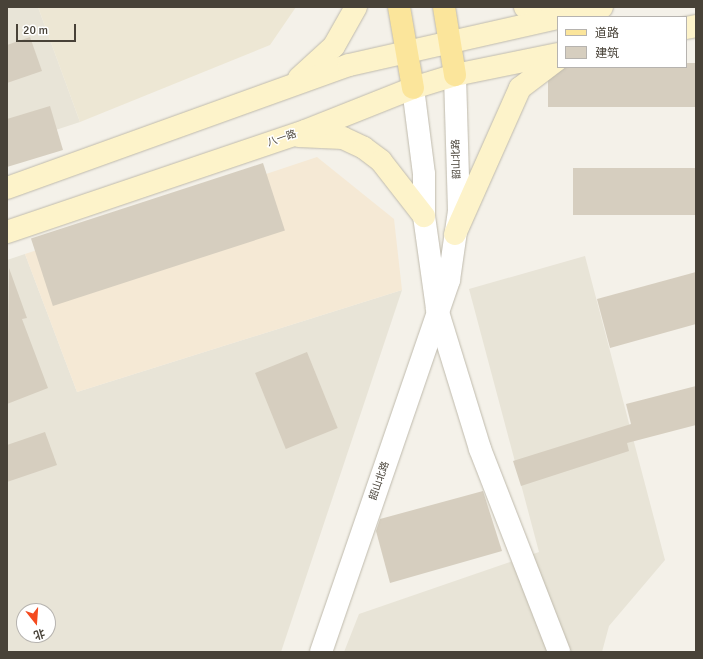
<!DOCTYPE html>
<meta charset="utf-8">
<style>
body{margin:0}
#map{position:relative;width:703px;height:659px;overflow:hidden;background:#f4f1e9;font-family:Signika,"Noto Sans SC",sans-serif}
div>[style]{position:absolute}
.residential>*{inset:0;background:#e8e4d7}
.commercial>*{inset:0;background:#f5e9d5}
.education>*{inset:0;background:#ede7d4}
.building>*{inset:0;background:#d6cebf;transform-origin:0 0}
.roads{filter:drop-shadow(0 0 1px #bfbaac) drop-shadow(0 0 1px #bfbaac)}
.minor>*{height:22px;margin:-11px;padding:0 11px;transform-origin:11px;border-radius:11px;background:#fff}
.tertiary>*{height:22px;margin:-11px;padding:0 11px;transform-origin:11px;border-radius:11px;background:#fff}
.secondary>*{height:22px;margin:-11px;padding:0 11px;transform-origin:11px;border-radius:11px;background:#fdf3ca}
.primary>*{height:22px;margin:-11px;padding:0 11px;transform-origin:11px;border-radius:11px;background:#fbe59b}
span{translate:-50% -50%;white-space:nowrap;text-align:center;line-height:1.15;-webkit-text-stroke:3px #fff;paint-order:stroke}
.street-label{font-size:10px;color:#484238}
.frame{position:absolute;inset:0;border:8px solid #484238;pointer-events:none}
.legend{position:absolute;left:557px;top:16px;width:130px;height:52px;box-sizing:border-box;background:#fff;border:1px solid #b6b3af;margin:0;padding:5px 7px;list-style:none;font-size:12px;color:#484238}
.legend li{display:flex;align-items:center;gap:8px;height:20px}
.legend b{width:20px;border:1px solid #b6b3af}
.north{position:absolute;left:16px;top:603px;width:40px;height:40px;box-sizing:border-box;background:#fff;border:1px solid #b6b3af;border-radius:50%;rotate:163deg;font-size:11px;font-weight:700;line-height:16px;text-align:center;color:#484238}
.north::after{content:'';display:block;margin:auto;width:14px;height:18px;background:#f44b20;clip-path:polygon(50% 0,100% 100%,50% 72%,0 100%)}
.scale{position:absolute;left:16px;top:24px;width:60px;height:18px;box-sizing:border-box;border:2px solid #484238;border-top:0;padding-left:5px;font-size:12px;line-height:14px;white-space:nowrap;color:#484238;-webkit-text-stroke:3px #fff;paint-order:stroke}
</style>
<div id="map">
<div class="residential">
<div style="clip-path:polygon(7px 7px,38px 7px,80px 122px,7px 146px)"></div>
<div style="clip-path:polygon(evenodd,25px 254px,77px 392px,402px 290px,281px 652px,7px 652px,7px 260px,25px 254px,24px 611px,48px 611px,48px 635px,24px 635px,24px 611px)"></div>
<div style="clip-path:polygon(585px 256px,665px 560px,609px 626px,602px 652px,344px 652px,359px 614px,539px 552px,469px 289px)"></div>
</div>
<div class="commercial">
<div style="clip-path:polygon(317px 157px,394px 219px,402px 290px,77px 392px,25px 254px)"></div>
</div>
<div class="education">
<div style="clip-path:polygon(38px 7px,296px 7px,270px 45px,80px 122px)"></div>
</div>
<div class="building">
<div style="clip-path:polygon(30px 37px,42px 71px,7px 83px,7px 45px)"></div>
<div style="left:696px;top:63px;width:44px;height:148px;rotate:90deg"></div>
<div style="clip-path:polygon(50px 106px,63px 150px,7px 167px,7px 119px)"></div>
<div style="left:263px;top:163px;width:71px;height:244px;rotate:72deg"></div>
<div style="left:696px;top:168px;width:47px;height:123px;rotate:90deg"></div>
<div style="clip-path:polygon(9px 268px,27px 318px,22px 319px,48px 388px,7px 404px)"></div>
<div style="clip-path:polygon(696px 272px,696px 324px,610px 348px,597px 299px)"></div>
<div style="left:307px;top:352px;width:82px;height:56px;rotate:68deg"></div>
<div style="clip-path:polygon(696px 386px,696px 425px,627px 443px,629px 451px,521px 486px,513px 461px,631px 424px,626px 404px)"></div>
<div style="clip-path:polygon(45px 432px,57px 465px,7px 482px,7px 445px)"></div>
<div style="clip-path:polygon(483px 491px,502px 551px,390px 583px,376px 531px,380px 519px)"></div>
</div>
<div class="roads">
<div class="minor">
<div style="left:437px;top:309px;width:146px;rotate:72.9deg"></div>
<div style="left:480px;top:449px;width:218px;rotate:68.7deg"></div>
</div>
<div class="tertiary">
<div style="left:413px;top:88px;width:87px;rotate:82.7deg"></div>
<div style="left:424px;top:174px;width:42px;rotate:90deg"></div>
<div style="left:424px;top:216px;width:93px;rotate:82deg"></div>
<div style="left:321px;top:652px;width:393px;rotate:-71deg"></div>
<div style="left:449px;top:280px;width:70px;rotate:-81.8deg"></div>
<div style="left:459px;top:211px;width:136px;rotate:-91.7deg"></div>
</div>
<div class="secondary">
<div style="left:525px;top:7px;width:55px;rotate:6.2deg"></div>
<div style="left:566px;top:16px;width:37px;rotate:-14deg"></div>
<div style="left:686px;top:28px;width:10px;rotate:-11deg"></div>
<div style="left:299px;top:78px;width:47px;rotate:-42.4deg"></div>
<div style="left:334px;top:46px;width:45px;rotate:-60.6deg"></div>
<div style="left:299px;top:136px;width:44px;rotate:2.6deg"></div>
<div style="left:343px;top:138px;width:23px;rotate:25deg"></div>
<div style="left:364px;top:148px;width:21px;rotate:37deg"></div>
<div style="left:381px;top:161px;width:70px;rotate:52deg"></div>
<div style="left:7px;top:188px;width:363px;rotate:-19.8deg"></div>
<div style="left:349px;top:65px;width:214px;rotate:-12.7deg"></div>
<div style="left:7px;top:232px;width:315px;rotate:-18.7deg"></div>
<div style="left:305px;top:131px;width:116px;rotate:-21.7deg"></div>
<div style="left:413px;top:88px;width:44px;rotate:-17.2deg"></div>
<div style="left:455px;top:75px;width:105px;rotate:-11.5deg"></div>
<div style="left:455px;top:234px;width:160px;rotate:-66deg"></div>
<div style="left:520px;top:88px;width:48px;rotate:-37.3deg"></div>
</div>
<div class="primary">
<div style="left:399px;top:7px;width:82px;rotate:80.2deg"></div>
<div style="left:444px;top:7px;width:69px;rotate:80.8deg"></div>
</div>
</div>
<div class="street-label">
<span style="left:282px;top:139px;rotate:-19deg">八一路</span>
<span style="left:457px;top:159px;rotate:-92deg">韶山北路</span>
<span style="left:380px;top:481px;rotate:-71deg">韶山北路</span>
</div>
<div class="frame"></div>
<ul class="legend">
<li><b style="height:5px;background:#fbe59b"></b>道路</li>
<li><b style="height:11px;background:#d6cebf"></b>建筑</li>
</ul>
<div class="north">北</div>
<div class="scale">20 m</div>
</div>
